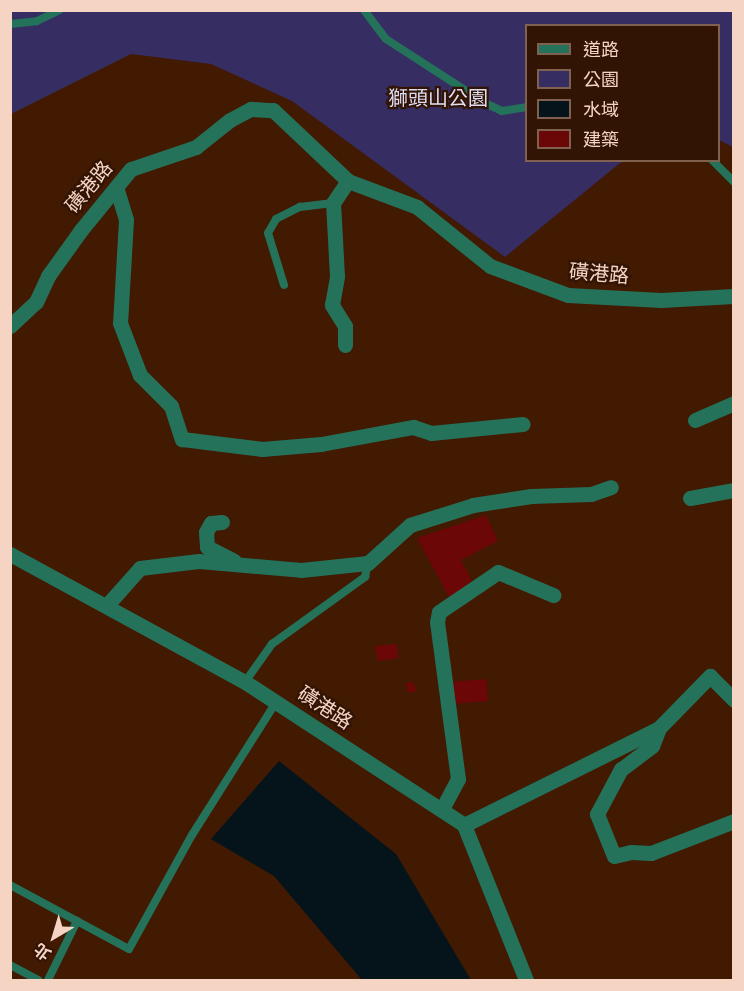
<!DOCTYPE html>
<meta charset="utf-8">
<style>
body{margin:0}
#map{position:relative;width:744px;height:991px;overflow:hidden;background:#421901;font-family:Poppins,"Noto Sans TC",sans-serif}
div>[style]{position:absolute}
.green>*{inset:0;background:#362d62}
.water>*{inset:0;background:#05141b}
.building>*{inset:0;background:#6b0707;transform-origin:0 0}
.service>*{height:8px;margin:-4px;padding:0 4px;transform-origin:4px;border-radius:4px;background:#24725a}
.minor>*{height:15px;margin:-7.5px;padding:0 7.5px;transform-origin:7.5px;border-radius:7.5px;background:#24725a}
.tertiary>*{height:15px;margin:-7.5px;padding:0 7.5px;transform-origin:7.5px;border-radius:7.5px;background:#24725a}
span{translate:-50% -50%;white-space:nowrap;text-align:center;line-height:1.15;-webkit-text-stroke:4.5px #311404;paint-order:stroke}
.park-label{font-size:20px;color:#deddf4}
.street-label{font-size:20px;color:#f6d4c3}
.frame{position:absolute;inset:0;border:12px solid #f6d4c3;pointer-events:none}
.legend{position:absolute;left:525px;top:24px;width:195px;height:138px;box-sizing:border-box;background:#311404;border:2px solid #806150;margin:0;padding:8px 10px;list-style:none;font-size:18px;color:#f6d4c3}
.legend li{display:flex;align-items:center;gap:12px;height:30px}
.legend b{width:30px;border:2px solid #806150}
.north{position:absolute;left:24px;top:907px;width:60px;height:60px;-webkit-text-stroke:4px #311404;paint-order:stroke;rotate:218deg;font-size:16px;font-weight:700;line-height:24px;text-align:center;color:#f6d4c3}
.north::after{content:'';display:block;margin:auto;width:21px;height:27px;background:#f6d4c3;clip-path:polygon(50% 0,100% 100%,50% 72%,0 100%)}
</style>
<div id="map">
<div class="green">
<div style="clip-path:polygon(11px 11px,733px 11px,733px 147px,719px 140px,718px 26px,526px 26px,526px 160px,629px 161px,620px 163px,505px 257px,292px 101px,211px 64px,131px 54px,11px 114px)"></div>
</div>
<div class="water">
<div style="clip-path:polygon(279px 761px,396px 854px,471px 980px,362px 980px,274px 876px,211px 839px)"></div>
</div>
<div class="building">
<div style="clip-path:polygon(486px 515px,498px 541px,461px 560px,472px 581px,450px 599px,417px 538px)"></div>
<div style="clip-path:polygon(397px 644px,398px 658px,378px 661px,375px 646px)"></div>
<div style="left:486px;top:679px;width:22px;height:35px;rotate:85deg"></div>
<div style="clip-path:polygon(413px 682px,416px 691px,408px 693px,406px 683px)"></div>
</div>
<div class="service">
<div style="left:364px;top:10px;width:36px;rotate:53deg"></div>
<div style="left:386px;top:39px;width:118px;rotate:32.9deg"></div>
<div style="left:485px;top:103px;width:19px;rotate:25deg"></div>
<div style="left:502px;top:111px;width:24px;rotate:-9deg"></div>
<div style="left:10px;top:24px;width:27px;rotate:-6deg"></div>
<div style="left:37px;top:21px;width:25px;rotate:-26deg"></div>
<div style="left:712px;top:160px;width:31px;rotate:45deg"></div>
<div style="left:284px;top:285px;width:54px;rotate:-107.1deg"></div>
<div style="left:268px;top:233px;width:16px;rotate:-60deg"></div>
<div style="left:276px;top:219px;width:27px;rotate:-27deg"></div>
<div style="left:300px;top:207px;width:33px;rotate:-7deg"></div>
<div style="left:245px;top:682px;width:47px;rotate:-54.6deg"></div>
<div style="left:272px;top:644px;width:115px;rotate:-35.8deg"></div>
<div style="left:365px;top:577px;width:14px;rotate:-78deg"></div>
<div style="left:10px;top:885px;width:135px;rotate:28.3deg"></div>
<div style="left:129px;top:949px;width:130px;rotate:-61.1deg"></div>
<div style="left:192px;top:835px;width:157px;rotate:-57.7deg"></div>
<div style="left:10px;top:965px;width:32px;rotate:28deg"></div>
<div style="left:48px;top:980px;width:66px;rotate:-63.8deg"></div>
</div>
<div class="minor">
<div style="left:117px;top:190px;width:31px;rotate:73deg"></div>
<div style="left:126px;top:220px;width:103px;rotate:93.3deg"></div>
<div style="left:120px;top:323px;width:56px;rotate:69deg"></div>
<div style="left:140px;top:375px;width:44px;rotate:45deg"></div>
<div style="left:171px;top:406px;width:35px;rotate:72deg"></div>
<div style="left:182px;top:439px;width:81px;rotate:7.1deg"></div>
<div style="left:262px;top:449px;width:59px;rotate:-4.8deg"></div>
<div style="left:321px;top:444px;width:94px;rotate:-10.5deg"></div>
<div style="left:413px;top:427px;width:19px;rotate:18deg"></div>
<div style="left:431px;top:433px;width:92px;rotate:-5.6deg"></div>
<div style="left:10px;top:326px;width:35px;rotate:-43deg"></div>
<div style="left:36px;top:302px;width:29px;rotate:-65deg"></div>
<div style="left:48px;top:276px;width:57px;rotate:-54.3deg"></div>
<div style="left:81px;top:230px;width:79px;rotate:-50.7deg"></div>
<div style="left:131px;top:169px;width:69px;rotate:-18.7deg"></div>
<div style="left:196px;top:147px;width:43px;rotate:-38.5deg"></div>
<div style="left:230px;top:120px;width:24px;rotate:-28deg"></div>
<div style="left:251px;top:109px;width:22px;rotate:3deg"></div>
<div style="left:273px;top:110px;width:103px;rotate:43.4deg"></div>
<div style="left:348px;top:181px;width:74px;rotate:20.6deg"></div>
<div style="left:417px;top:207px;width:94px;rotate:38.9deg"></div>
<div style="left:490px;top:266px;width:83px;rotate:20.4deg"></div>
<div style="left:568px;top:295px;width:93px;rotate:3.1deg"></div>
<div style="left:661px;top:300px;width:73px;rotate:-3.1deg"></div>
<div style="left:345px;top:345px;width:19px;rotate:-90deg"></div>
<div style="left:345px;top:326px;width:25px;rotate:-122deg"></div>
<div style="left:332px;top:305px;width:29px;rotate:-80deg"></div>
<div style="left:337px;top:276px;width:73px;rotate:-93.1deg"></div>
<div style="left:333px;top:203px;width:27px;rotate:-56deg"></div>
<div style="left:695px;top:420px;width:43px;rotate:-23.6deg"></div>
<div style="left:690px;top:498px;width:45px;rotate:-10.3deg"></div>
<div style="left:222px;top:522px;width:11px;rotate:175deg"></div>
<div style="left:211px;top:523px;width:10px;rotate:119deg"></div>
<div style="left:206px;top:532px;width:15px;rotate:86deg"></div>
<div style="left:207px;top:547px;width:30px;rotate:27deg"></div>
<div style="left:108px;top:604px;width:48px;rotate:-48.4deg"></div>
<div style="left:140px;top:568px;width:59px;rotate:-6.8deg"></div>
<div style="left:199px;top:561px;width:102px;rotate:5deg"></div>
<div style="left:301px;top:570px;width:67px;rotate:-6deg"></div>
<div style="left:368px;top:563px;width:57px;rotate:-42.1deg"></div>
<div style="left:410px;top:525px;width:66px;rotate:-17.6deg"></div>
<div style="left:473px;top:505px;width:59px;rotate:-8.8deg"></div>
<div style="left:531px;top:496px;width:60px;rotate:-1.9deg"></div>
<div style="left:591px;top:494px;width:21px;rotate:-19deg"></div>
<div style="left:659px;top:728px;width:19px;rotate:111deg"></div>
<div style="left:652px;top:746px;width:39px;rotate:143deg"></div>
<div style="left:621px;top:769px;width:51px;rotate:118.1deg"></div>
<div style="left:597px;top:814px;width:45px;rotate:68deg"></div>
<div style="left:614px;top:856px;width:17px;rotate:-13deg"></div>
<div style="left:631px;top:852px;width:20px;rotate:3deg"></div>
<div style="left:651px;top:853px;width:89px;rotate:-21.1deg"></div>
<div style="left:442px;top:809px;width:34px;rotate:-62deg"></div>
<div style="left:458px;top:779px;width:158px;rotate:-97.6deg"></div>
<div style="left:437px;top:622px;width:10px;rotate:-79deg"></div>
<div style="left:439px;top:612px;width:71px;rotate:-34.1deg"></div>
<div style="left:498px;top:572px;width:60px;rotate:22.7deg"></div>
<div style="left:464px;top:825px;width:218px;rotate:-26.4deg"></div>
<div style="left:659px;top:728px;width:73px;rotate:-45.6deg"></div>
<div style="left:710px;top:676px;width:34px;rotate:45deg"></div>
</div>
<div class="tertiary">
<div style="left:10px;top:554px;width:268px;rotate:28.6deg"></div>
<div style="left:245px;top:682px;width:262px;rotate:33.1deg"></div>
<div style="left:464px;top:825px;width:167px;rotate:68.2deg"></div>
</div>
<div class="park-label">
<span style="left:438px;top:98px">獅頭山公園</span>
</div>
<div class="street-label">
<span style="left:89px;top:187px;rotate:-50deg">磺港路</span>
<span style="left:599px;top:274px;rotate:5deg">磺港路</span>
<span style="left:325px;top:708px;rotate:33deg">磺港路</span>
</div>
<div class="frame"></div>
<ul class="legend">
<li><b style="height:8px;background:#24725a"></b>道路</li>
<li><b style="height:16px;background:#362d62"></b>公園</li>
<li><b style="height:16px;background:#05141b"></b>水域</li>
<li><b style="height:16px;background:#6b0707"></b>建築</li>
</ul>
<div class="north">北</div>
</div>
